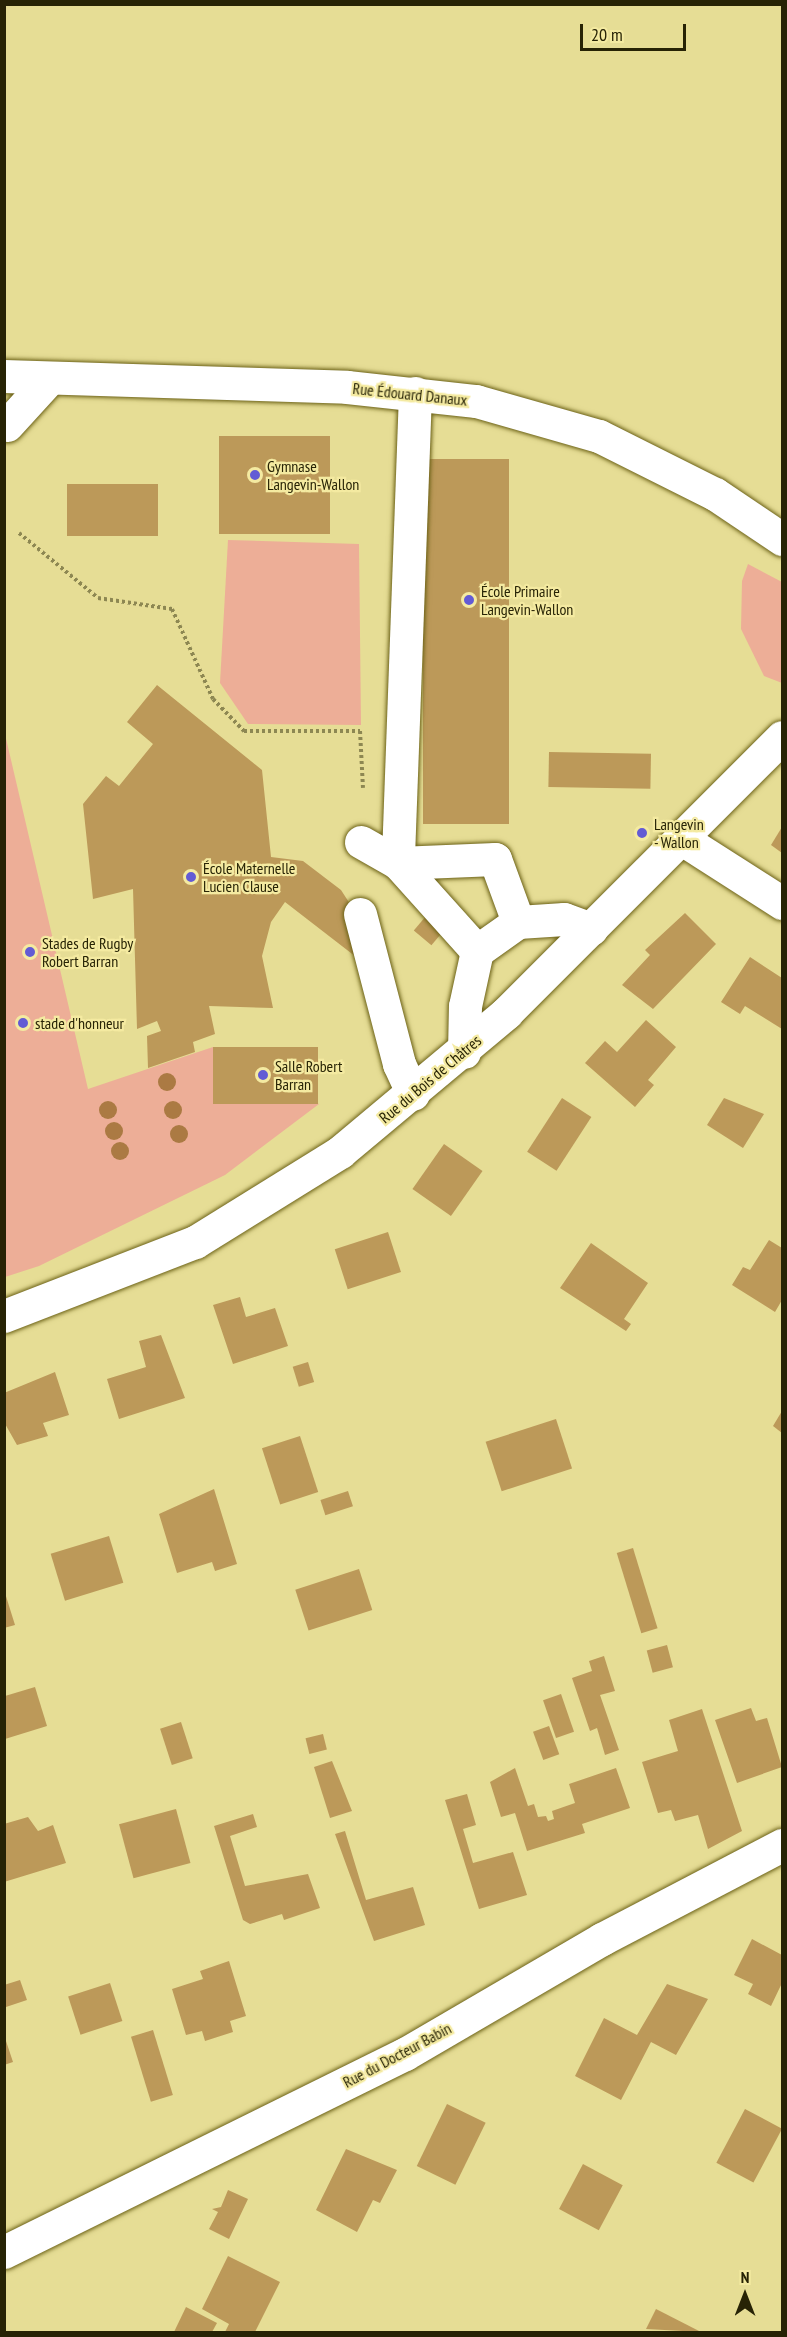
<!DOCTYPE html>
<meta charset="utf-8">
<style>
body{margin:0}
#map{position:relative;width:787px;height:2337px;overflow:hidden;background:#e6dd95;font-family:"PT Sans Narrow",sans-serif}
div>[style]{position:absolute}
.green>*{inset:0;background:#edae97}
.building>*{inset:0;background:#bc9959;transform-origin:0 0}
.path>*{height:4px;margin-top:-2px;transform-origin:0;background:repeating-linear-gradient(90deg,#8d8752 0 3px,transparent 0 6px)}
.roads{filter:drop-shadow(0 0 2px #6c6217) drop-shadow(0 0 2px #6c6217)}
.minor>*{height:33px;margin:-16.5px;padding:0 16.5px;transform-origin:16.5px;border-radius:16.5px;background:#fff}
.major>*{height:33px;margin:-16.5px;padding:0 16.5px;transform-origin:16.5px;border-radius:16.5px;background:#fff}
.trees>*{width:18px;height:18px;margin:-9px;border-radius:50%;background:#ab7a43}
.dots>*{width:16px;height:16px;translate:-50% -50%;box-sizing:border-box;border:3px solid #f4eaa1;border-radius:50%}
span{translate:-50% -50%;white-space:nowrap;text-align:center;line-height:1.15;-webkit-text-stroke:4.5px #f4eaa1;paint-order:stroke}
.street-label{font-size:16px;color:#272305}
.poi-label{font-size:16px;color:#272305}
.left{translate:0 -50%;text-align:left}
.frame{position:absolute;inset:0;border:6px solid #272305;pointer-events:none}
.north{position:absolute;left:715px;top:2265px;width:60px;height:60px;-webkit-text-stroke:4px #f4eaa1;paint-order:stroke;rotate:0deg;font-size:16px;font-weight:700;line-height:24px;text-align:center;color:#272305}
.north::after{content:'';display:block;margin:auto;width:21px;height:27px;background:#272305;clip-path:polygon(50% 0,100% 100%,50% 72%,0 100%)}
.scale{position:absolute;left:580px;top:24px;width:106px;height:27px;box-sizing:border-box;border:3px solid #272305;border-top:0;padding-left:8px;font-size:18px;line-height:21px;white-space:nowrap;color:#272305;-webkit-text-stroke:4px #f4eaa1;paint-order:stroke}
</style>
<div id="map">
<div class="green">
<div style="clip-path:polygon(228px 540px,359px 544px,361px 725px,248px 724px,220px 683px)"></div>
<div style="clip-path:polygon(748px 564px,782px 582px,782px 683px,764px 676px,741px 629px,742px 581px)"></div>
<div style="clip-path:polygon(4px 730px,88px 1089px,213px 1047px,319px 1104px,225px 1175px,39px 1266px,5px 1277px)"></div>
</div>
<div class="building">
<div style="left:219px;top:436px;width:111px;height:98px"></div>
<div style="left:509px;top:459px;width:365px;height:86px;rotate:90deg"></div>
<div style="left:67px;top:484px;width:91px;height:52px"></div>
<div style="clip-path:polygon(157px 685px,262px 770px,271px 857px,303px 861px,341px 890px,352px 907px,360px 960px,285px 902px,271px 922px,262px 956px,273px 1008px,209px 1006px,215px 1034px,193px 1042px,195px 1052px,148px 1068px,147px 1036px,161px 1031px,157px 1021px,137px 1029px,133px 889px,93px 899px,83px 804px,106px 776px,119px 786px,153px 744px,127px 722px)"></div>
<div style="left:549px;top:752px;width:102px;height:35px;rotate:1deg"></div>
<div style="clip-path:polygon(782px 827px,782px 853px,771px 845px)"></div>
<div style="clip-path:polygon(685px 913px,716px 944px,653px 1009px,622px 985px,650px 955px,645px 950px)"></div>
<div style="left:426px;top:916px;width:23px;height:19px;rotate:40deg"></div>
<div style="clip-path:polygon(750px 957px,782px 978px,782px 1029px,745px 1006px,740px 1014px,721px 1002px)"></div>
<div style="clip-path:polygon(646px 1020px,676px 1047px,648px 1080px,654px 1085px,635px 1107px,585px 1063px,605px 1041px,617px 1052px)"></div>
<div style="left:213px;top:1047px;width:105px;height:57px"></div>
<div style="left:562px;top:1098px;width:35px;height:64px;rotate:33deg"></div>
<div style="clip-path:polygon(724px 1098px,764px 1114px,743px 1148px,707px 1125px)"></div>
<div style="left:444px;top:1144px;width:47px;height:55px;rotate:35deg"></div>
<div style="left:388px;top:1232px;width:42px;height:56px;rotate:72deg"></div>
<div style="clip-path:polygon(769px 1240px,782px 1248px,782px 1300px,775px 1312px,732px 1285px,743px 1267px,750px 1270px)"></div>
<div style="clip-path:polygon(591px 1243px,648px 1283px,624px 1319px,631px 1324px,626px 1331px,560px 1288px)"></div>
<div style="clip-path:polygon(240px 1297px,246px 1317px,275px 1308px,288px 1346px,233px 1364px,213px 1305px)"></div>
<div style="clip-path:polygon(161px 1335px,185px 1398px,119px 1419px,107px 1379px,146px 1367px,139px 1341px)"></div>
<div style="left:308px;top:1362px;width:21px;height:16px;rotate:73deg"></div>
<div style="clip-path:polygon(55px 1372px,69px 1415px,43px 1423px,48px 1436px,17px 1445px,4px 1422px,4px 1393px)"></div>
<div style="clip-path:polygon(782px 1411px,782px 1433px,773px 1426px)"></div>
<div style="left:556px;top:1419px;width:52px;height:74px;rotate:72deg"></div>
<div style="left:300px;top:1436px;width:59px;height:40px;rotate:72deg"></div>
<div style="clip-path:polygon(214px 1489px,237px 1564px,215px 1571px,212px 1562px,177px 1573px,159px 1514px)"></div>
<div style="left:348px;top:1491px;width:16px;height:29px;rotate:72deg"></div>
<div style="left:109px;top:1536px;width:49px;height:61px;rotate:73deg"></div>
<div style="left:633px;top:1548px;width:84px;height:17px;rotate:73deg"></div>
<div style="left:359px;top:1569px;width:43px;height:67px;rotate:72deg"></div>
<div style="clip-path:polygon(5px 1593px,15px 1625px,4px 1628px,4px 1594px)"></div>
<div style="left:667px;top:1645px;width:23px;height:21px;rotate:75deg"></div>
<div style="clip-path:polygon(604px 1656px,615px 1691px,600px 1695px,619px 1750px,605px 1755px,597px 1728px,590px 1731px,572px 1678px,592px 1671px,589px 1661px)"></div>
<div style="clip-path:polygon(35px 1687px,47px 1726px,5px 1739px,5px 1696px)"></div>
<div style="left:561px;top:1694px;width:40px;height:19px;rotate:71deg"></div>
<div style="clip-path:polygon(751px 1708px,756px 1721px,767px 1718px,782px 1767px,737px 1783px,715px 1720px)"></div>
<div style="clip-path:polygon(702px 1709px,742px 1831px,708px 1849px,698px 1815px,675px 1821px,671px 1810px,658px 1813px,642px 1762px,678px 1751px,669px 1720px)"></div>
<div style="left:181px;top:1722px;width:38px;height:22px;rotate:72deg"></div>
<div style="left:549px;top:1726px;width:30px;height:17px;rotate:70deg"></div>
<div style="left:323px;top:1734px;width:16px;height:18px;rotate:76deg"></div>
<div style="clip-path:polygon(332px 1761px,352px 1811px,330px 1818px,314px 1767px)"></div>
<div style="clip-path:polygon(515px 1768px,528px 1806px,534px 1804px,538px 1817px,546px 1816px,548px 1821px,554px 1819px,552px 1811px,575px 1803px,569px 1784px,616px 1768px,630px 1808px,582px 1824px,585px 1833px,527px 1851px,515px 1813px,501px 1817px,490px 1782px)"></div>
<div style="clip-path:polygon(467px 1794px,476px 1825px,463px 1829px,473px 1863px,513px 1852px,527px 1895px,479px 1909px,445px 1800px)"></div>
<div style="left:176px;top:1809px;width:56px;height:59px;rotate:75deg"></div>
<div style="clip-path:polygon(253px 1814px,257px 1827px,230px 1836px,245px 1886px,308px 1874px,320px 1908px,284px 1920px,282px 1914px,250px 1924px,243px 1920px,214px 1826px)"></div>
<div style="clip-path:polygon(28px 1817px,38px 1831px,53px 1825px,66px 1863px,4px 1882px,4px 1824px)"></div>
<div style="clip-path:polygon(345px 1831px,366px 1900px,413px 1887px,425px 1925px,374px 1941px,335px 1834px)"></div>
<div style="clip-path:polygon(752px 1939px,782px 1955px,782px 1983px,771px 2006px,748px 1994px,753px 1984px,734px 1975px)"></div>
<div style="clip-path:polygon(229px 1961px,246px 2016px,230px 2021px,233px 2032px,205px 2041px,202px 2031px,186px 2035px,172px 1989px,203px 1979px,200px 1971px)"></div>
<div style="clip-path:polygon(20px 1980px,27px 2000px,6px 2007px,4px 1985px)"></div>
<div style="left:110px;top:1983px;width:40px;height:44px;rotate:72deg"></div>
<div style="clip-path:polygon(667px 1984px,708px 1999px,676px 2055px,651px 2042px,621px 2100px,575px 2076px,604px 2018px,637px 2035px)"></div>
<div style="left:153px;top:2030px;width:68px;height:23px;rotate:73deg"></div>
<div style="clip-path:polygon(4px 2035px,13px 2062px,4px 2065px)"></div>
<div style="left:447px;top:2104px;width:43px;height:69px;rotate:26deg"></div>
<div style="left:745px;top:2109px;width:42px;height:61px;rotate:28deg"></div>
<div style="clip-path:polygon(346px 2149px,397px 2170px,380px 2203px,373px 2200px,357px 2232px,316px 2210px)"></div>
<div style="left:583px;top:2164px;width:45px;height:51px;rotate:28deg"></div>
<div style="clip-path:polygon(228px 2190px,248px 2199px,229px 2239px,209px 2229px,218px 2212px,212px 2209px,221px 2207px)"></div>
<div style="clip-path:polygon(228px 2256px,280px 2282px,255px 2332px,225px 2332px,229px 2324px,202px 2309px)"></div>
<div style="clip-path:polygon(186px 2307px,217px 2323px,212px 2332px,174px 2332px)"></div>
<div style="clip-path:polygon(656px 2309px,701px 2332px,646px 2329px)"></div>
</div>
<div class="path">
<div style="left:19px;top:533px;width:102px;rotate:39.4deg"></div>
<div style="left:98px;top:598px;width:75px;rotate:8.5deg"></div>
<div style="left:172px;top:609px;width:99px;rotate:65.5deg"></div>
<div style="left:213px;top:699px;width:45px;rotate:45.9deg"></div>
<div style="left:244px;top:731px;width:116px"></div>
<div style="left:360px;top:731px;width:57px;rotate:87deg"></div>
</div>
<div class="roads">
<div class="minor">
<div style="left:4px;top:376px;width:343px;rotate:1.8deg"></div>
<div style="left:347px;top:387px;width:130px;rotate:6.2deg"></div>
<div style="left:476px;top:401px;width:128px;rotate:15.9deg"></div>
<div style="left:599px;top:436px;width:130px;rotate:26.6deg"></div>
<div style="left:715px;top:494px;width:81px;rotate:33.9deg"></div>
<div style="left:415px;top:393px;width:470px;rotate:92.1deg"></div>
<div style="left:398px;top:863px;width:97px;rotate:-2.4deg"></div>
<div style="left:495px;top:859px;width:67px;rotate:69.9deg"></div>
<div style="left:7px;top:425px;width:59px;rotate:-47.7deg"></div>
<div style="left:682px;top:839px;width:119px;rotate:32.6deg"></div>
<div style="left:361px;top:842px;width:43px;rotate:29.6deg"></div>
<div style="left:398px;top:863px;width:118px;rotate:48.1deg"></div>
<div style="left:360px;top:914px;width:155px;rotate:75.4deg"></div>
<div style="left:399px;top:1064px;width:33px;rotate:65deg"></div>
<div style="left:464px;top:1052px;width:46px;rotate:-88.8deg"></div>
<div style="left:465px;top:1006px;width:56px;rotate:-77.7deg"></div>
<div style="left:477px;top:951px;width:50px;rotate:-35.3deg"></div>
<div style="left:518px;top:922px;width:46px;rotate:-3.7deg"></div>
<div style="left:564px;top:919px;width:29px;rotate:20deg"></div>
<div style="left:4px;top:1316px;width:205px;rotate:-21.2deg"></div>
<div style="left:195px;top:1242px;width:171px;rotate:-31.8deg"></div>
<div style="left:340px;top:1152px;width:217px;rotate:-39.9deg"></div>
<div style="left:506px;top:1013px;width:390px;rotate:-45deg"></div>
</div>
<div class="major">
<div style="left:4px;top:2252px;width:447px;rotate:-26.3deg"></div>
<div style="left:405px;top:2054px;width:228px;rotate:-30.3deg"></div>
<div style="left:602px;top:1939px;width:203px;rotate:-27.6deg"></div>
</div>
</div>
<div class="trees">
<div style="left:167px;top:1082px"></div>
<div style="left:108px;top:1110px"></div>
<div style="left:173px;top:1110px"></div>
<div style="left:114px;top:1131px"></div>
<div style="left:179px;top:1134px"></div>
<div style="left:120px;top:1151px"></div>
</div>
<div class="dots">
<div style="left:255px;top:475px;background:#635bd4"></div>
<div style="left:469px;top:600px;background:#635bd4"></div>
<div style="left:642px;top:833px;background:#635bd4"></div>
<div style="left:191px;top:877px;background:#635bd4"></div>
<div style="left:30px;top:952px;background:#635bd4"></div>
<div style="left:23px;top:1023px;background:#635bd4"></div>
<div style="left:263px;top:1075px;background:#635bd4"></div>
</div>
<div class="street-label">
<span style="left:410px;top:394px;rotate:6deg">Rue Édouard Danaux</span>
<span style="left:430px;top:1079px;rotate:-40deg">Rue du Bois de Châtres</span>
<span style="left:397px;top:2055px;rotate:-28deg">Rue du Docteur Babin</span>
</div>
<div class="poi-label">
<span class="left" style="left:267px;top:475px">Gymnase<br>Langevin-Wallon</span>
<span class="left" style="left:481px;top:600px">École Primaire<br>Langevin-Wallon</span>
<span class="left" style="left:654px;top:833px">Langevin<br>- Wallon</span>
<span class="left" style="left:203px;top:877px">École Maternelle<br>Lucien Clause</span>
<span class="left" style="left:42px;top:952px">Stades de Rugby<br>Robert Barran</span>
<span class="left" style="left:35px;top:1023px">stade d'honneur</span>
<span class="left" style="left:275px;top:1075px">Salle Robert<br>Barran</span>
</div>
<div class="frame"></div>
<div class="north">N</div>
<div class="scale">20 m</div>
</div>
